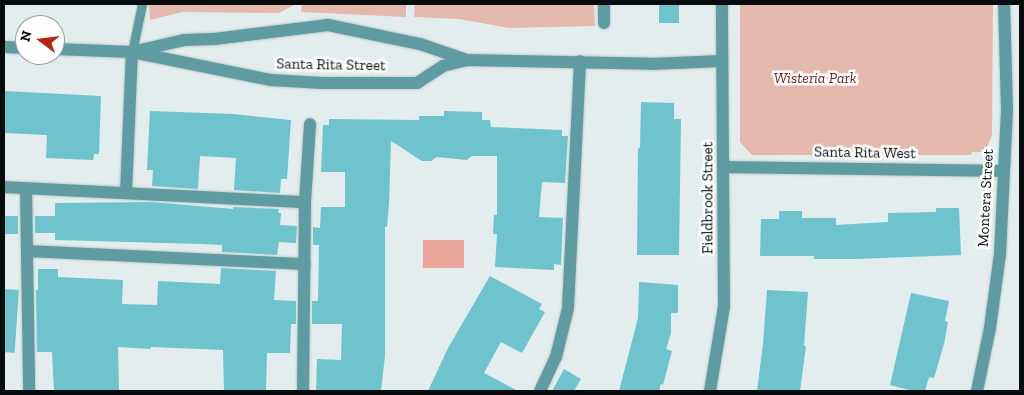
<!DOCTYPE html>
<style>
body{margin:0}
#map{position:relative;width:1024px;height:395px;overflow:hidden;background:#e3edee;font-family:"Zilla Slab",serif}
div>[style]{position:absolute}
.green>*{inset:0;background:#e5b8ae}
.water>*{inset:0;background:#eba799;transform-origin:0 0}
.building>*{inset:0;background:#6ec3cc;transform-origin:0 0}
.roads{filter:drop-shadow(0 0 1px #c0c9ca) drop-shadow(0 0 1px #c0c9ca)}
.service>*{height:9px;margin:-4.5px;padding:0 4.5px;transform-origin:4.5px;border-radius:4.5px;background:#5e9ca2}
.minor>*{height:12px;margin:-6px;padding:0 6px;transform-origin:6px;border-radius:6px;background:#5e9ca2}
.tertiary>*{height:12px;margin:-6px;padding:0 6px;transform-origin:6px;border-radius:6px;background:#5e9ca2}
span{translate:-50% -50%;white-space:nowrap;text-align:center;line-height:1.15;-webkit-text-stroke:5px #fff;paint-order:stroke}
.street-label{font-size:15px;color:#090c0d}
.park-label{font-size:15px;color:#722416;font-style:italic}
.frame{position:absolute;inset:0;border:5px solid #090c0d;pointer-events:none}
.north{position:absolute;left:15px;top:15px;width:50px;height:50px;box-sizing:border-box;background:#fff;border:1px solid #9d9e9e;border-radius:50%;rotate:285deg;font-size:14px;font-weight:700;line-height:20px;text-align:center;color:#090c0d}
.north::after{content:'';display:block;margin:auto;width:18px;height:22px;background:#b4270f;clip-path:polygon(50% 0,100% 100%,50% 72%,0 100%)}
</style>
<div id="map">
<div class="green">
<div style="clip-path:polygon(149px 4px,296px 4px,279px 13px,182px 12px,150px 20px)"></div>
<div style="clip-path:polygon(302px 4px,406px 4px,406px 17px,301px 12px)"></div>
<div style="clip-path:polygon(415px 4px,594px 4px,595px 26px,509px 28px,459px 19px,414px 17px)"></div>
<div style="clip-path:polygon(740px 4px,993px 4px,992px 135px,985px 152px,972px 152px,971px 155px,752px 155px,740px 142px)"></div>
</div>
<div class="water">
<div style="left:464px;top:240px;width:28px;height:41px;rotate:90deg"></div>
</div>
<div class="building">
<div style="left:659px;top:4px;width:20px;height:19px"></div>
<div style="clip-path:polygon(4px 91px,101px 96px,99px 154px,94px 154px,93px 160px,46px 158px,47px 135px,4px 133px)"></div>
<div style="clip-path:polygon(641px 102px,674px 103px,674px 119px,681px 119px,679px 255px,637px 255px,638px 148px,640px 148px)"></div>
<div style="clip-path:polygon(150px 111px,233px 114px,291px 120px,287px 179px,281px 179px,280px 193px,234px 190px,236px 158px,200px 156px,198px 189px,152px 186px,153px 170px,147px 170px)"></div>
<div style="clip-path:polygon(444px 111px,482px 112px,482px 120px,490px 120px,491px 127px,562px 130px,562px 136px,568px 136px,565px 183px,542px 182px,539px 217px,563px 218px,561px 265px,554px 264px,554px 270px,495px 267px,497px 234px,493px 234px,494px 215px,497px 215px,497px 156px,472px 156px,467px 160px,437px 157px,431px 161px,422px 161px,391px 141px,389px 204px,387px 227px,385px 227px,385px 356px,381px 391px,316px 391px,317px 359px,341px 360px,342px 324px,312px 324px,312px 301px,318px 301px,319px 245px,313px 245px,313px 227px,320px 228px,321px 207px,345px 207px,345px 172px,321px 172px,323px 125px,329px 125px,329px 119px,419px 120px,419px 116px,444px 116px)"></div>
<div style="clip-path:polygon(151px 202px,233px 209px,233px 207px,279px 209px,278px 213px,281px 213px,280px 225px,297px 226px,296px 243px,279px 242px,277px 255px,222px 252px,222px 245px,201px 244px,55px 240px,55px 233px,35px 233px,35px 216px,55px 216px,55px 203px)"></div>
<div style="clip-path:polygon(936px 208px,959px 208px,961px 255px,855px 259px,814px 259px,814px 256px,760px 256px,761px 219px,779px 219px,779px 211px,802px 211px,802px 218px,836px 218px,836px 225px,888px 222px,888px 213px,936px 212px)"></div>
<div style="left:4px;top:216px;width:14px;height:18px"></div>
<div style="clip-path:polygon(221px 268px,276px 271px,274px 300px,296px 301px,296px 324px,291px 324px,290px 353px,267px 353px,266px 391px,224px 391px,223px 350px,151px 347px,151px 349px,118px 347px,119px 391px,54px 391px,52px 352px,37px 352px,36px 290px,38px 290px,38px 269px,58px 269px,58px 277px,123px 280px,122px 304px,157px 305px,158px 281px,220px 284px)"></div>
<div style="clip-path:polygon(490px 276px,542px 304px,539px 309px,545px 312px,522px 353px,501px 342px,484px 373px,518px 391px,428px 391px,448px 348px)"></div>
<div style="clip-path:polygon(639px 282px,678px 285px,678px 313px,671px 313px,671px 333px,666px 349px,672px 351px,663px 385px,661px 384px,659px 391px,619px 391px,638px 318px)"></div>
<div style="left:4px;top:289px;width:15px;height:63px;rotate:4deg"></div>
<div style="clip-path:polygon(767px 290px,808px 292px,804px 346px,806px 346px,800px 391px,757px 391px,763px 344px)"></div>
<div style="clip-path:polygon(911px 293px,949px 301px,945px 321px,948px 322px,944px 344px,934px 378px,929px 377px,925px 391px,913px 391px,890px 385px)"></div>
<div style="clip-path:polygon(564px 369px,581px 379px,574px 391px,552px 391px)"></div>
</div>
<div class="roads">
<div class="service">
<div style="left:132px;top:52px;width:49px;rotate:-78.2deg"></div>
</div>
<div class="minor">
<div style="left:604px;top:23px;width:19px;rotate:-90deg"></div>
<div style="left:136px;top:51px;width:49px;rotate:-12.9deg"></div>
<div style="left:184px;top:40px;width:30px;rotate:-2deg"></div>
<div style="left:214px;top:39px;width:115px;rotate:-7deg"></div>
<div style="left:328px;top:25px;width:94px;rotate:11.7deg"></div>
<div style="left:420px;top:44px;width:50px;rotate:18.8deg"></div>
<div style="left:132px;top:52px;width:142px;rotate:11.4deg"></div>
<div style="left:271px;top:80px;width:51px;rotate:3.4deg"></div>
<div style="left:322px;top:83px;width:95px"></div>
<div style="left:417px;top:83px;width:31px;rotate:-33deg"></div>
<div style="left:443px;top:66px;width:25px;rotate:-14deg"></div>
<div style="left:467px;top:60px;width:184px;rotate:1.2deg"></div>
<div style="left:651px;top:64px;width:70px;rotate:-2.5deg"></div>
<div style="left:725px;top:167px;width:279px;rotate:0.8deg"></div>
<div style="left:4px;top:187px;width:301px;rotate:2.9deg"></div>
<div style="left:305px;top:202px;width:189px;rotate:90.6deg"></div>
<div style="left:26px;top:189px;width:202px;rotate:89.1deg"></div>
<div style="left:126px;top:193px;width:141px;rotate:-87.6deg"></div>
<div style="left:305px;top:202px;width:78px;rotate:-86.3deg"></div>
<div style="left:27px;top:251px;width:278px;rotate:2.7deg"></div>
<div style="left:540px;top:391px;width:38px;rotate:-65deg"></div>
<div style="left:556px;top:357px;width:50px;rotate:-76.2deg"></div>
<div style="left:568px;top:308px;width:247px;rotate:-87.2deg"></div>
<div style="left:710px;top:391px;width:86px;rotate:-80.6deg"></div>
<div style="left:724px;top:306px;width:302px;rotate:-90.4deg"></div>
<div style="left:977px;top:391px;width:64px;rotate:-78.3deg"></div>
<div style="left:990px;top:328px;width:75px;rotate:-82.3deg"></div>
<div style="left:1000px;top:254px;width:145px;rotate:-87.2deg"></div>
<div style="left:1007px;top:109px;width:105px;rotate:-91.6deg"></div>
</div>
<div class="tertiary">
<div style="left:4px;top:47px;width:21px;rotate:3deg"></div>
<div style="left:55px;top:49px;width:77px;rotate:2.2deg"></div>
</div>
</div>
<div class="street-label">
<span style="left:331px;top:65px;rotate:1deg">Santa Rita Street</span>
<span style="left:865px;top:153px;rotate:1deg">Santa Rita West</span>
<span style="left:708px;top:198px;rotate:-90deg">Fieldbrook Street</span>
<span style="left:986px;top:198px;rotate:-87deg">Montera Street</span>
</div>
<div class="park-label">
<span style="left:815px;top:79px">Wisteria Park</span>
</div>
<div class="frame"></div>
<div class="north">N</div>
</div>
